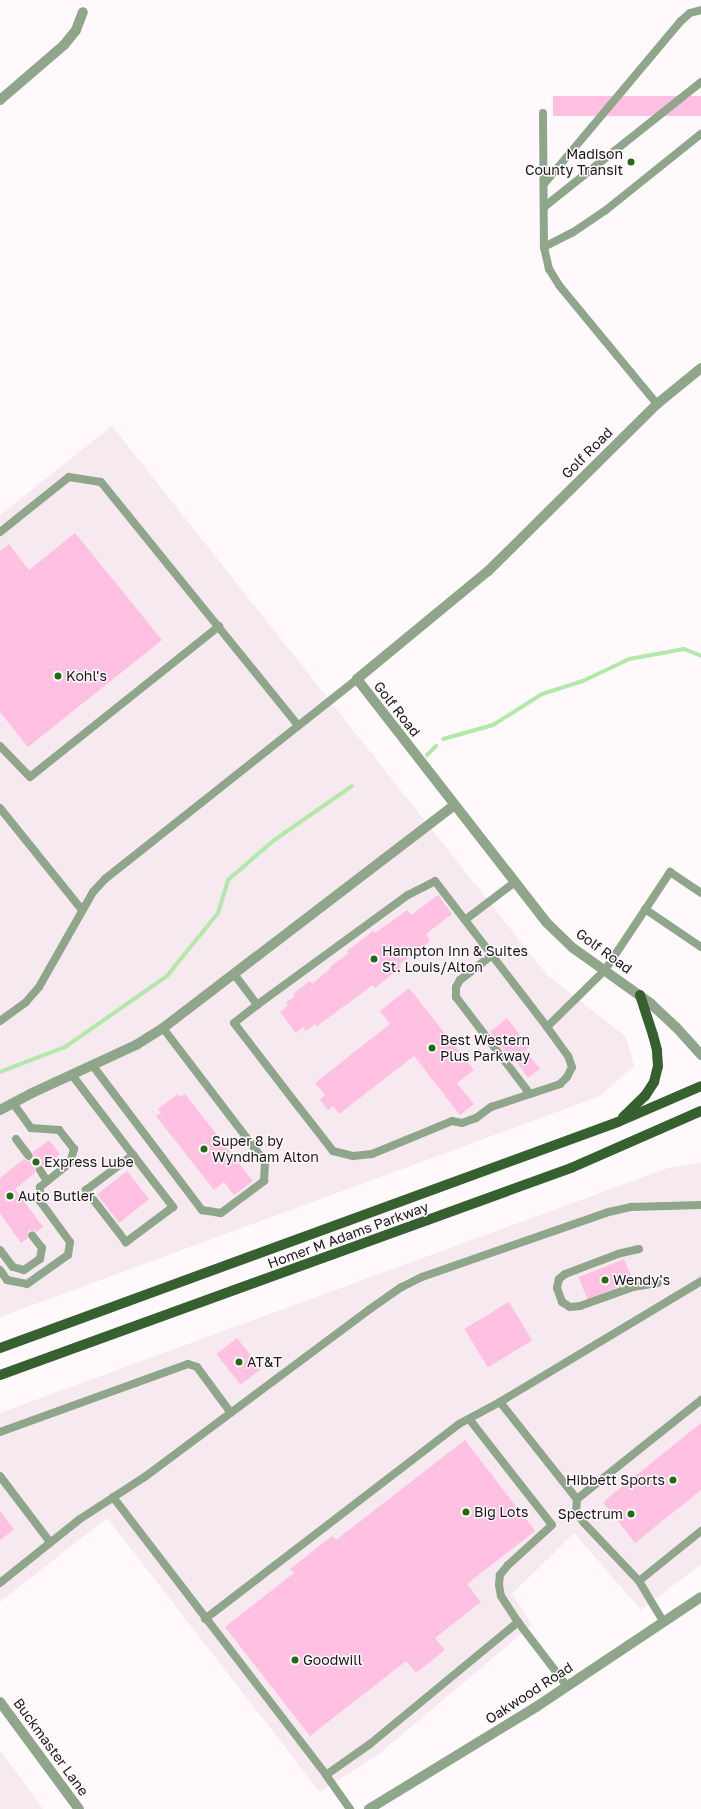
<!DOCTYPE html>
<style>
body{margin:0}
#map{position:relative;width:701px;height:1809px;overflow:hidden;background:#fff9fc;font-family:"Golos Text",sans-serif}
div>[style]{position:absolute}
.built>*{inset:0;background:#f6e9ef}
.stream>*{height:4px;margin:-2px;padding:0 2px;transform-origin:2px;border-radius:2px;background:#b2e9a9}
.building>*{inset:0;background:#ffc0e1;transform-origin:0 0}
.service>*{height:8px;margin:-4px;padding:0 4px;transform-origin:4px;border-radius:4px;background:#8fa68b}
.minor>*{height:10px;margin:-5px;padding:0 5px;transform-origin:5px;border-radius:5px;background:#8fa68b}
.tertiary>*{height:10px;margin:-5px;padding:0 5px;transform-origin:5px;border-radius:5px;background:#8fa68b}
.primary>*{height:10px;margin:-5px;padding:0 5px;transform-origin:5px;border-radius:5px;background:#376031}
.dots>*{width:11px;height:11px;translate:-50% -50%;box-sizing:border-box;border:2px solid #fff9fc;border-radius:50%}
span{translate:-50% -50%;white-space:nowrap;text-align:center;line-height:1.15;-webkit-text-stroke:3px #fff9fc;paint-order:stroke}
.poi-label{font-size:14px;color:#191718}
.right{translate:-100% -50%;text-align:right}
.left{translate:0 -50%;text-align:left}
.street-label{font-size:14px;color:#191718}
</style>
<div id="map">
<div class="built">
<div style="clip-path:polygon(112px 426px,547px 975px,626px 1037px,634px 1066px,600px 1096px,0 1317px,0 515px)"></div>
<div style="clip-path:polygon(701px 1163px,701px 1564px,641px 1610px,574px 1533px,512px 1594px,532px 1625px,379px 1754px,320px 1792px,107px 1518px,0 1602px,0 1413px,668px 1168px)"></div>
<div style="clip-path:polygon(0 1750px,43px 1809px,0 1809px)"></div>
</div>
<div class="stream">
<div style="left:443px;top:739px;width:52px;rotate:-15.6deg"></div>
<div style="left:493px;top:725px;width:58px;rotate:-32.3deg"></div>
<div style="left:542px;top:694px;width:43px;rotate:-17.6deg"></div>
<div style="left:583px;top:681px;width:51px;rotate:-25.6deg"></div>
<div style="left:629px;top:659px;width:56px;rotate:-10.3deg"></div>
<div style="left:684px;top:649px;width:18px;rotate:22deg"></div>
<div style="left:427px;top:755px;width:13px;rotate:-45deg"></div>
<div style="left:0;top:1072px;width:70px;rotate:-21deg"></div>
<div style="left:65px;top:1047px;width:124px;rotate:-34.8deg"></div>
<div style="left:167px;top:976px;width:81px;rotate:-51deg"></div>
<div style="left:218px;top:913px;width:34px;rotate:-73deg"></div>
<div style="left:228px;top:880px;width:60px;rotate:-40.9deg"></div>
<div style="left:273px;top:841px;width:96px;rotate:-34.8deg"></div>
</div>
<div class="building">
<div style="left:701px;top:96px;width:20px;height:148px;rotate:90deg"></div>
<div style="clip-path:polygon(75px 533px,162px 640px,28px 747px,0 712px,0 551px,9px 544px,29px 570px)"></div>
<div style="clip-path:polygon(438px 895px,452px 914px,426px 934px,430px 940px,424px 947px,399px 965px,401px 967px,375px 988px,373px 985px,317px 1026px,315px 1024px,306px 1031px,303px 1027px,296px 1033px,280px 1012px,288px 1006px,286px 1003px,295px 996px,293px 994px,310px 981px,312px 984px,331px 968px,330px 967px,349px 953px,347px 951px,373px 931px,375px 933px,407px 910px,411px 915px)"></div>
<div style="clip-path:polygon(409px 988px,474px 1070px,457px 1083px,474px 1104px,460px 1115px,414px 1056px,339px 1114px,333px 1106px,328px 1110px,320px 1100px,325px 1095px,315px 1083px,390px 1024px,380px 1011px)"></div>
<div style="clip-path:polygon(507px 1018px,529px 1047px,525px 1050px,540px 1069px,528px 1078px,516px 1061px,513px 1063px,490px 1032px)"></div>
<div style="clip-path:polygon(178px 1094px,180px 1097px,185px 1094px,253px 1181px,234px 1195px,224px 1182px,214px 1190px,156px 1116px,161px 1113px,158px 1109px)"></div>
<div style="clip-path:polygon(49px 1140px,60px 1154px,44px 1166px,40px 1165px,37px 1166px,35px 1170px,35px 1173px,15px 1189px,43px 1227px,36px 1232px,34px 1230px,29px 1230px,27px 1233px,28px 1238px,21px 1243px,0 1213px,0 1178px,24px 1159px,27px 1161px,33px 1160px,34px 1156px,33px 1152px)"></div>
<div style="left:127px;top:1171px;width:36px;height:38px;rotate:52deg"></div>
<div style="left:624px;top:1259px;width:24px;height:49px;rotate:68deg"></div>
<div style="left:509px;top:1302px;width:45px;height:52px;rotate:59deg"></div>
<div style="left:237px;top:1338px;width:39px;height:26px;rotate:52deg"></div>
<div style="clip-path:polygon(701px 1423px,701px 1490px,635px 1543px,603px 1502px)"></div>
<div style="clip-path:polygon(465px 1440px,535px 1531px,467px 1584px,481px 1602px,435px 1638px,445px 1650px,416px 1673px,406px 1661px,310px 1736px,225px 1627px,294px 1573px,290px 1569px,332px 1536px,336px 1540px)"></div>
<div style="clip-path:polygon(0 1511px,14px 1530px,0 1540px)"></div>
</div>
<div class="service">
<div style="left:543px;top:113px;width:134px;rotate:89.6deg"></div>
<div style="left:544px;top:184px;width:213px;rotate:-50deg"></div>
<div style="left:681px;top:21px;width:12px;rotate:-42deg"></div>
<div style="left:690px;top:13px;width:11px;rotate:-15deg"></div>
<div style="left:544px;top:207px;width:201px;rotate:-38.5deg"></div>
<div style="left:657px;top:404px;width:154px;rotate:-129.5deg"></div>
<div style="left:559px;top:285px;width:19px;rotate:-122deg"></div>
<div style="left:549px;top:269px;width:23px;rotate:-103deg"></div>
<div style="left:544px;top:247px;width:31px;rotate:-27deg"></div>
<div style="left:572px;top:233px;width:41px;rotate:-34.1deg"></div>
<div style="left:606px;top:210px;width:122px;rotate:-38.7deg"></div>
<div style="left:0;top:532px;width:88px;rotate:-38.6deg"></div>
<div style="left:69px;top:477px;width:32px;rotate:9deg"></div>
<div style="left:101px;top:482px;width:313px;rotate:51deg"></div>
<div style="left:0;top:746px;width:43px;rotate:45.9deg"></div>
<div style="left:30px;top:777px;width:242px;rotate:-38.6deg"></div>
<div style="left:0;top:808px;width:131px;rotate:51.2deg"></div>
<div style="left:645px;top:909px;width:68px;rotate:34.2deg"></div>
<div style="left:465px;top:920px;width:63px;rotate:-37.2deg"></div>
<div style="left:492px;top:955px;width:41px;rotate:142deg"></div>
<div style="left:460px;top:980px;width:8px;rotate:120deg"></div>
<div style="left:456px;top:987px;width:10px;rotate:90deg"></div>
<div style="left:456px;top:997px;width:122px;rotate:52.7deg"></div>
<div style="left:234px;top:974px;width:39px;rotate:53deg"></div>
<div style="left:257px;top:1005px;width:187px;rotate:-36.1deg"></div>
<div style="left:408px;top:895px;width:30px;rotate:-27deg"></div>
<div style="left:435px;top:881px;width:184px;rotate:52.5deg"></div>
<div style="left:257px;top:1005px;width:29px;rotate:142deg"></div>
<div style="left:234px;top:1023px;width:105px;rotate:52.4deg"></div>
<div style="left:298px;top:1106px;width:57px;rotate:52.1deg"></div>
<div style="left:333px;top:1151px;width:21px;rotate:14deg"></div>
<div style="left:353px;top:1156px;width:19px;rotate:-6deg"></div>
<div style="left:372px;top:1154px;width:87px;rotate:-22.4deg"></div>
<div style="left:452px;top:1121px;width:10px;rotate:11deg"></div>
<div style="left:462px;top:1123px;width:15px;rotate:-20deg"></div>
<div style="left:476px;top:1118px;width:19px;rotate:-36deg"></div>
<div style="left:491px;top:1107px;width:73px;rotate:-18.4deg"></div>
<div style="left:560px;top:1084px;width:10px;rotate:-45deg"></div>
<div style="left:567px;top:1077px;width:11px;rotate:-63deg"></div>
<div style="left:572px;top:1067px;width:12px;rotate:-110deg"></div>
<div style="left:568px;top:1056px;width:36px;rotate:-126deg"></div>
<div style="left:547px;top:1027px;width:81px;rotate:-44.5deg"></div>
<div style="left:605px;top:970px;width:118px;rotate:-56.4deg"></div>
<div style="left:670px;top:872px;width:37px;rotate:34deg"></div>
<div style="left:0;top:1021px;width:32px;rotate:-36deg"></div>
<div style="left:26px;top:1002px;width:20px;rotate:-49deg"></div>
<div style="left:39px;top:987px;width:109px;rotate:-60.4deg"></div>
<div style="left:93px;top:892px;width:18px;rotate:-47deg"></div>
<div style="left:105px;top:879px;width:322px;rotate:-38.4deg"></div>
<div style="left:93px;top:1066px;width:181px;rotate:52.9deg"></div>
<div style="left:202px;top:1210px;width:19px;rotate:9deg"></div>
<div style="left:221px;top:1213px;width:54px;rotate:-36.7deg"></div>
<div style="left:264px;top:1181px;width:19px;rotate:-87deg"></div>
<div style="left:265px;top:1162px;width:168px;rotate:-127.3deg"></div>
<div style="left:72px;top:1075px;width:101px;rotate:52.7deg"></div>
<div style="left:133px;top:1155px;width:66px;rotate:52.4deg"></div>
<div style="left:173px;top:1207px;width:59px;rotate:143.3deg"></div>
<div style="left:126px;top:1242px;width:66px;rotate:-127.6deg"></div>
<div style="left:86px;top:1190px;width:59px;rotate:-36.7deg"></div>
<div style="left:16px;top:1139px;width:21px;rotate:53deg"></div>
<div style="left:40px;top:1170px;width:13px;rotate:58deg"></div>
<div style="left:639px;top:1249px;width:22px;rotate:167deg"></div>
<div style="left:618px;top:1254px;width:57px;rotate:159.3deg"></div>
<div style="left:565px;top:1274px;width:8px;rotate:140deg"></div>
<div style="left:559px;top:1279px;width:9px;rotate:103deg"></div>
<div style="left:557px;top:1288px;width:15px;rotate:70deg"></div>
<div style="left:562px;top:1302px;width:9px;rotate:32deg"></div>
<div style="left:570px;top:1307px;width:10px;rotate:-6deg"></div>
<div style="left:580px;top:1306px;width:56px;rotate:-19.7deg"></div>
<div style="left:633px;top:1287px;width:25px;rotate:-9deg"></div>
<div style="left:0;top:1250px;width:21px;rotate:53deg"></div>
<div style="left:13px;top:1267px;width:11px;rotate:15deg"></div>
<div style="left:24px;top:1270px;width:19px;rotate:-35deg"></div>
<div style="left:40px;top:1259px;width:11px;rotate:-80deg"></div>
<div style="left:42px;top:1248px;width:16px;rotate:-128deg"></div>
<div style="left:0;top:1270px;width:12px;rotate:55deg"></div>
<div style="left:7px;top:1280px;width:20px;rotate:11deg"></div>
<div style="left:27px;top:1284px;width:50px;rotate:-35.3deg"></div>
<div style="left:68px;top:1255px;width:13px;rotate:-81deg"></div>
<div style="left:70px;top:1242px;width:51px;rotate:-126.2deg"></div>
<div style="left:40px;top:1201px;width:14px;rotate:-90deg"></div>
<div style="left:40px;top:1187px;width:38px;rotate:-39deg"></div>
<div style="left:70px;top:1163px;width:15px;rotate:-74deg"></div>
<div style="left:74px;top:1149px;width:24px;rotate:-128deg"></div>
<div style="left:59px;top:1130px;width:28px;rotate:-176deg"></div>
<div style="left:31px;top:1128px;width:31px;rotate:-126deg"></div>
<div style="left:500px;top:1402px;width:124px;rotate:51.6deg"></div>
<div style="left:470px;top:1420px;width:133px;rotate:52deg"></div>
<div style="left:552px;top:1525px;width:59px;rotate:137.7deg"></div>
<div style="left:508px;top:1565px;width:13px;rotate:129deg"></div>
<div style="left:500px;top:1575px;width:10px;rotate:96deg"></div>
<div style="left:499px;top:1585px;width:11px;rotate:80deg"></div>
<div style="left:501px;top:1596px;width:31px;rotate:57deg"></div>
<div style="left:0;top:1432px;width:200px;rotate:-19.9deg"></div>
<div style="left:188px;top:1364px;width:9px;rotate:18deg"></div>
<div style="left:197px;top:1367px;width:57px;rotate:53.5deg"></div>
<div style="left:0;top:1476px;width:83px;rotate:52.9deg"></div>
<div style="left:113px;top:1497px;width:350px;rotate:52.5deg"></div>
<div style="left:326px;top:1775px;width:54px;rotate:-35.2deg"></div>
<div style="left:370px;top:1744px;width:192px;rotate:-39.5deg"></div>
<div style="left:518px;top:1622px;width:81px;rotate:52.6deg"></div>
<div style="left:639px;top:1581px;width:80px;rotate:-38.9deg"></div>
<div style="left:0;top:1583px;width:102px;rotate:-38.7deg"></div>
<div style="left:80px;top:1519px;width:79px;rotate:-33.1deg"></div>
<div style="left:146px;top:1476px;width:279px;rotate:-36.7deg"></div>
<div style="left:370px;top:1309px;width:39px;rotate:-35deg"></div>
<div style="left:402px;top:1287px;width:22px;rotate:-27deg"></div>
<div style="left:422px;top:1277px;width:198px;rotate:-19.2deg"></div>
<div style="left:609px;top:1212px;width:23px;rotate:-13deg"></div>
<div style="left:631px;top:1207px;width:70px;rotate:-1.6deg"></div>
<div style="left:205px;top:1619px;width:320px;rotate:-37.5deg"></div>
<div style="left:459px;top:1424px;width:47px;rotate:-28.2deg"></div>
<div style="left:500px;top:1402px;width:235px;rotate:-31deg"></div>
<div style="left:663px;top:1621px;width:47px;rotate:-121deg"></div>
<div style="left:639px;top:1581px;width:80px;rotate:-133.5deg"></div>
<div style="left:584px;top:1523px;width:14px;rotate:-126deg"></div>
<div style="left:576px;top:1512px;width:13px;rotate:-86deg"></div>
<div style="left:577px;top:1499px;width:159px;rotate:-38.6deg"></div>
<div style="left:326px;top:1775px;width:42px;rotate:54.8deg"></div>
</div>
<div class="minor">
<div style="left:0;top:100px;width:84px;rotate:-40.7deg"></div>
<div style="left:64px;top:45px;width:19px;rotate:-51deg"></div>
<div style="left:76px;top:30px;width:19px;rotate:-69deg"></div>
<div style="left:701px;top:368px;width:57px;rotate:140.7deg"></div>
<div style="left:657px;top:404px;width:238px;rotate:135.3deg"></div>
<div style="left:488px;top:571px;width:170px;rotate:140.5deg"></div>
<div style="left:357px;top:679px;width:309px;rotate:52.1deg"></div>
<div style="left:547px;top:923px;width:36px;rotate:44deg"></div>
<div style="left:573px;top:948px;width:95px;rotate:35.5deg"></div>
<div style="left:650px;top:1003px;width:35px;rotate:43deg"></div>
<div style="left:676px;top:1027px;width:38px;rotate:48deg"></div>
<div style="left:0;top:1110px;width:36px;rotate:-28deg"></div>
<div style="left:32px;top:1093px;width:115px;rotate:-24.8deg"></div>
<div style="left:136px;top:1045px;width:32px;rotate:-32deg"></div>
<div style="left:163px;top:1028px;width:367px;rotate:-37.4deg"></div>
<div style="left:0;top:1702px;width:133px;rotate:53.6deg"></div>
</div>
<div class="tertiary">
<div style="left:369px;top:1809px;width:196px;rotate:-31.4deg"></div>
<div style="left:536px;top:1707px;width:198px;rotate:-33.7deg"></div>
</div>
<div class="primary">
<div style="left:623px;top:1117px;width:30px;rotate:-44deg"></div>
<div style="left:645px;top:1096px;width:17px;rotate:-57deg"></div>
<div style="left:654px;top:1082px;width:16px;rotate:-76deg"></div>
<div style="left:658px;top:1066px;width:16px;rotate:-94deg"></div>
<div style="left:657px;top:1050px;width:16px;rotate:-105deg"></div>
<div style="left:653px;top:1035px;width:42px;rotate:-108deg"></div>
<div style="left:0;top:1348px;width:658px;rotate:-20.09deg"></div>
<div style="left:618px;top:1122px;width:90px;rotate:-23.4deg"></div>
<div style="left:0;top:1375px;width:607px;rotate:-19.93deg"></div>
<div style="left:571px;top:1168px;width:142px;rotate:-23.7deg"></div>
</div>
<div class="dots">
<div style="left:631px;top:162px;background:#1f6d10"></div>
<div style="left:58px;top:676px;background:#1f6d10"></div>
<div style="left:374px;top:959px;background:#1f6d10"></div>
<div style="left:432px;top:1048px;background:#1f6d10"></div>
<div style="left:204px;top:1149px;background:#1f6d10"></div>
<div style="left:36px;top:1162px;background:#1f6d10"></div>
<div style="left:10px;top:1196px;background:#1f6d10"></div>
<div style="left:605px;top:1280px;background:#1f6d10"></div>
<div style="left:239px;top:1362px;background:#1f6d10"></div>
<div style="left:673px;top:1480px;background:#1f6d10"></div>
<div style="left:466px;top:1512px;background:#1f6d10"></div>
<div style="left:631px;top:1514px;background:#1f6d10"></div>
<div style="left:295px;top:1660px;background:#1f6d10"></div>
</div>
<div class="poi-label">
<span class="right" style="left:623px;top:162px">Madison<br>County Transit</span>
<span class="left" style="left:66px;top:676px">Kohl's</span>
<span class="left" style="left:382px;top:959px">Hampton Inn &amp; Suites<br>St. Louis/Alton</span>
<span class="left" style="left:440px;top:1048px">Best Western<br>Plus Parkway</span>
<span class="left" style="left:212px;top:1149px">Super 8 by<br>Wyndham Alton</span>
<span class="left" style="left:44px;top:1162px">Express Lube</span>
<span class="left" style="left:18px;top:1196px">Auto Butler</span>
<span class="left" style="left:613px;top:1280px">Wendy's</span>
<span class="left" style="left:247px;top:1362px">AT&amp;T</span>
<span class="right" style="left:665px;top:1480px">Hibbett Sports</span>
<span class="left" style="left:474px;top:1512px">Big Lots</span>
<span class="right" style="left:623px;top:1514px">Spectrum</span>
<span class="left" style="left:303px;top:1660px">Goodwill</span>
</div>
<div class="street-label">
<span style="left:587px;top:453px;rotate:-45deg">Golf Road</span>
<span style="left:397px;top:709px;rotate:52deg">Golf Road</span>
<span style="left:604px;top:951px;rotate:36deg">Golf Road</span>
<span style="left:348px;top:1235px;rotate:-20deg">Homer M Adams Parkway</span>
<span style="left:529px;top:1693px;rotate:-33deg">Oakwood Road</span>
<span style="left:51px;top:1747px;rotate:54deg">Buckmaster Lane</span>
</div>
</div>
